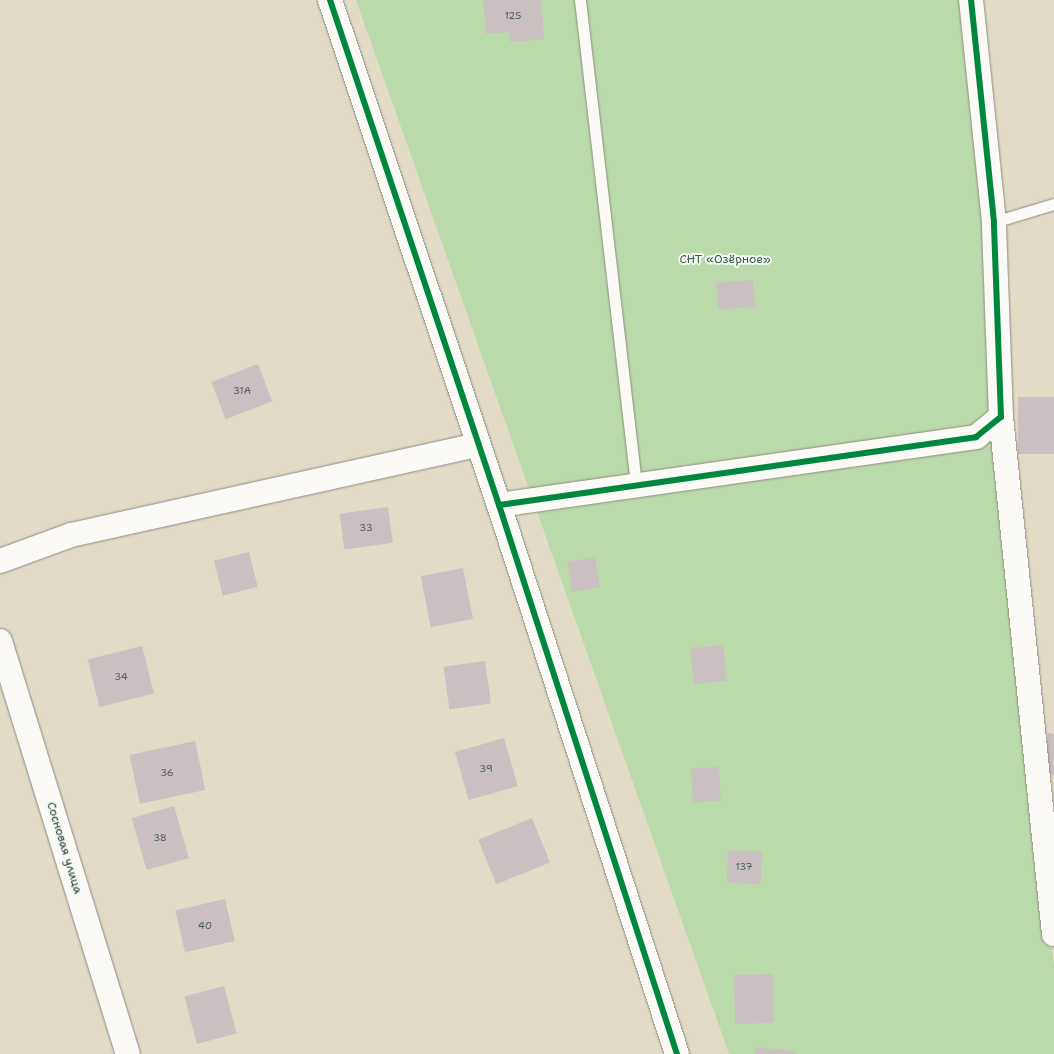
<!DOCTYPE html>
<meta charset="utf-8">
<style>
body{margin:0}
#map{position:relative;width:1054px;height:1054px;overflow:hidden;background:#e2dbc8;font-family:"Shantell Sans",sans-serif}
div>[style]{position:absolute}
.green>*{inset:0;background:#bbdaa9}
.building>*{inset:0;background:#cbc0c1;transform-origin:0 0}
.roads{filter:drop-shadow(0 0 1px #8c8d82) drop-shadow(0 0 1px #8c8d82)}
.lane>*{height:11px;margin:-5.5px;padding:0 5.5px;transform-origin:5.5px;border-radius:5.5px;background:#fbfaf7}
.street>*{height:24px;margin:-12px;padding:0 12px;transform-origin:12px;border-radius:12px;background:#fbfaf7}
.cycleway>*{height:6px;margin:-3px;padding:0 3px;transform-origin:3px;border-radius:3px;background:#00873e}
span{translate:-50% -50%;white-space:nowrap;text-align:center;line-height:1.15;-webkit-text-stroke:4px #f6f6f2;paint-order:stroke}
.number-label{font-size:10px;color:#4a5e57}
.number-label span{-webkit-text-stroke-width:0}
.park-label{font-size:12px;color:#385c46}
.street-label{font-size:12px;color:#1f3d34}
</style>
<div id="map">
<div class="green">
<div style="clip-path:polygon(356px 0,962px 0,1054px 967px,1054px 1054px,729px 1054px)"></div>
</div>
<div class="building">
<div style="clip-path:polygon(483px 0,541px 0,544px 39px,510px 42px,509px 32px,486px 34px)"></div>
<div style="left:753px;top:280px;width:27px;height:37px;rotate:86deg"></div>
<div style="left:258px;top:364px;width:40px;height:50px;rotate:69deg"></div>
<div style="left:1018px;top:397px;width:36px;height:57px"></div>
<div style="left:388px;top:507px;width:36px;height:49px;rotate:82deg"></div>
<div style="left:249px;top:552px;width:36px;height:36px;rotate:76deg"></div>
<div style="left:595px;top:557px;width:31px;height:28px;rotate:81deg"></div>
<div style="left:463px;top:568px;width:52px;height:43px;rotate:79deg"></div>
<div style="left:723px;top:645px;width:36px;height:33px;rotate:84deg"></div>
<div style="left:142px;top:646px;width:49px;height:56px;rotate:76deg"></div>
<div style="left:485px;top:661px;width:43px;height:42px;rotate:82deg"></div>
<div style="clip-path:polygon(1048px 733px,1054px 734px,1054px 775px,1045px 774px)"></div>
<div style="left:504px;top:738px;width:50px;height:51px;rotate:74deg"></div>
<div style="left:195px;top:741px;width:50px;height:67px;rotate:78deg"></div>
<div style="left:719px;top:767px;width:34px;height:28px;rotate:87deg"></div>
<div style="left:174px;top:806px;width:54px;height:44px;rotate:74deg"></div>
<div style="left:532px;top:818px;width:48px;height:58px;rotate:68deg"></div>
<div style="left:728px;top:850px;width:34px;height:33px;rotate:2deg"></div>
<div style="left:225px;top:899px;width:43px;height:51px;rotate:77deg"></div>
<div style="left:773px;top:974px;width:49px;height:39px;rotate:89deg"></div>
<div style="left:224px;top:986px;width:49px;height:41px;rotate:75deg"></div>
<div style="clip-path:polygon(755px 1047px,796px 1051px,796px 1054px,755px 1054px)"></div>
</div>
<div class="roads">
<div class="lane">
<div style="left:580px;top:0;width:488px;rotate:83.4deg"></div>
<div style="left:994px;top:222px;width:63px;rotate:-16.7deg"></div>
</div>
<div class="street">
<div style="left:330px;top:0;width:533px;rotate:71.5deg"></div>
<div style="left:499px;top:505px;width:577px;rotate:72.04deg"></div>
<div style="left:1001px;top:417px;width:520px;rotate:84.15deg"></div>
<div style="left:499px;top:505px;width:482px;rotate:-8.1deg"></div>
<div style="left:976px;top:437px;width:32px;rotate:-39deg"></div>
<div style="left:1001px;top:417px;width:195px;rotate:-92.1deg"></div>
<div style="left:994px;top:222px;width:223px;rotate:-95.9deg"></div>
<div style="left:0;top:561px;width:76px;rotate:-20.1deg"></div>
<div style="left:71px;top:535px;width:416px;rotate:-12.5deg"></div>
<div style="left:0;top:641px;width:432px;rotate:72.8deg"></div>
</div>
</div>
<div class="cycleway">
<div style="left:330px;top:0;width:533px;rotate:71.5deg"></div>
<div style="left:499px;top:505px;width:577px;rotate:72.04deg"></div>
<div style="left:499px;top:505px;width:482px;rotate:-8.1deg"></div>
<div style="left:976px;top:437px;width:32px;rotate:-39deg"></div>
<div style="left:1001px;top:417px;width:195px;rotate:-92.1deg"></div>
<div style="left:994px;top:222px;width:223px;rotate:-95.9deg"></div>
</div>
<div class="number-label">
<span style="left:513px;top:16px">125</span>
<span style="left:242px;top:391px">31А</span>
<span style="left:366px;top:528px">33</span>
<span style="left:121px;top:677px">34</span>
<span style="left:486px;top:769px">39</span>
<span style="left:167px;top:773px">36</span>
<span style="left:160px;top:838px">38</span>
<span style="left:744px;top:867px">137</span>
<span style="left:205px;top:926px">40</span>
</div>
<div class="park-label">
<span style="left:725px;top:260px">СНТ «Озёрное»</span>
</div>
<div class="street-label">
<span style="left:64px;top:848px;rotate:73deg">Сосновая улица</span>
</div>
</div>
